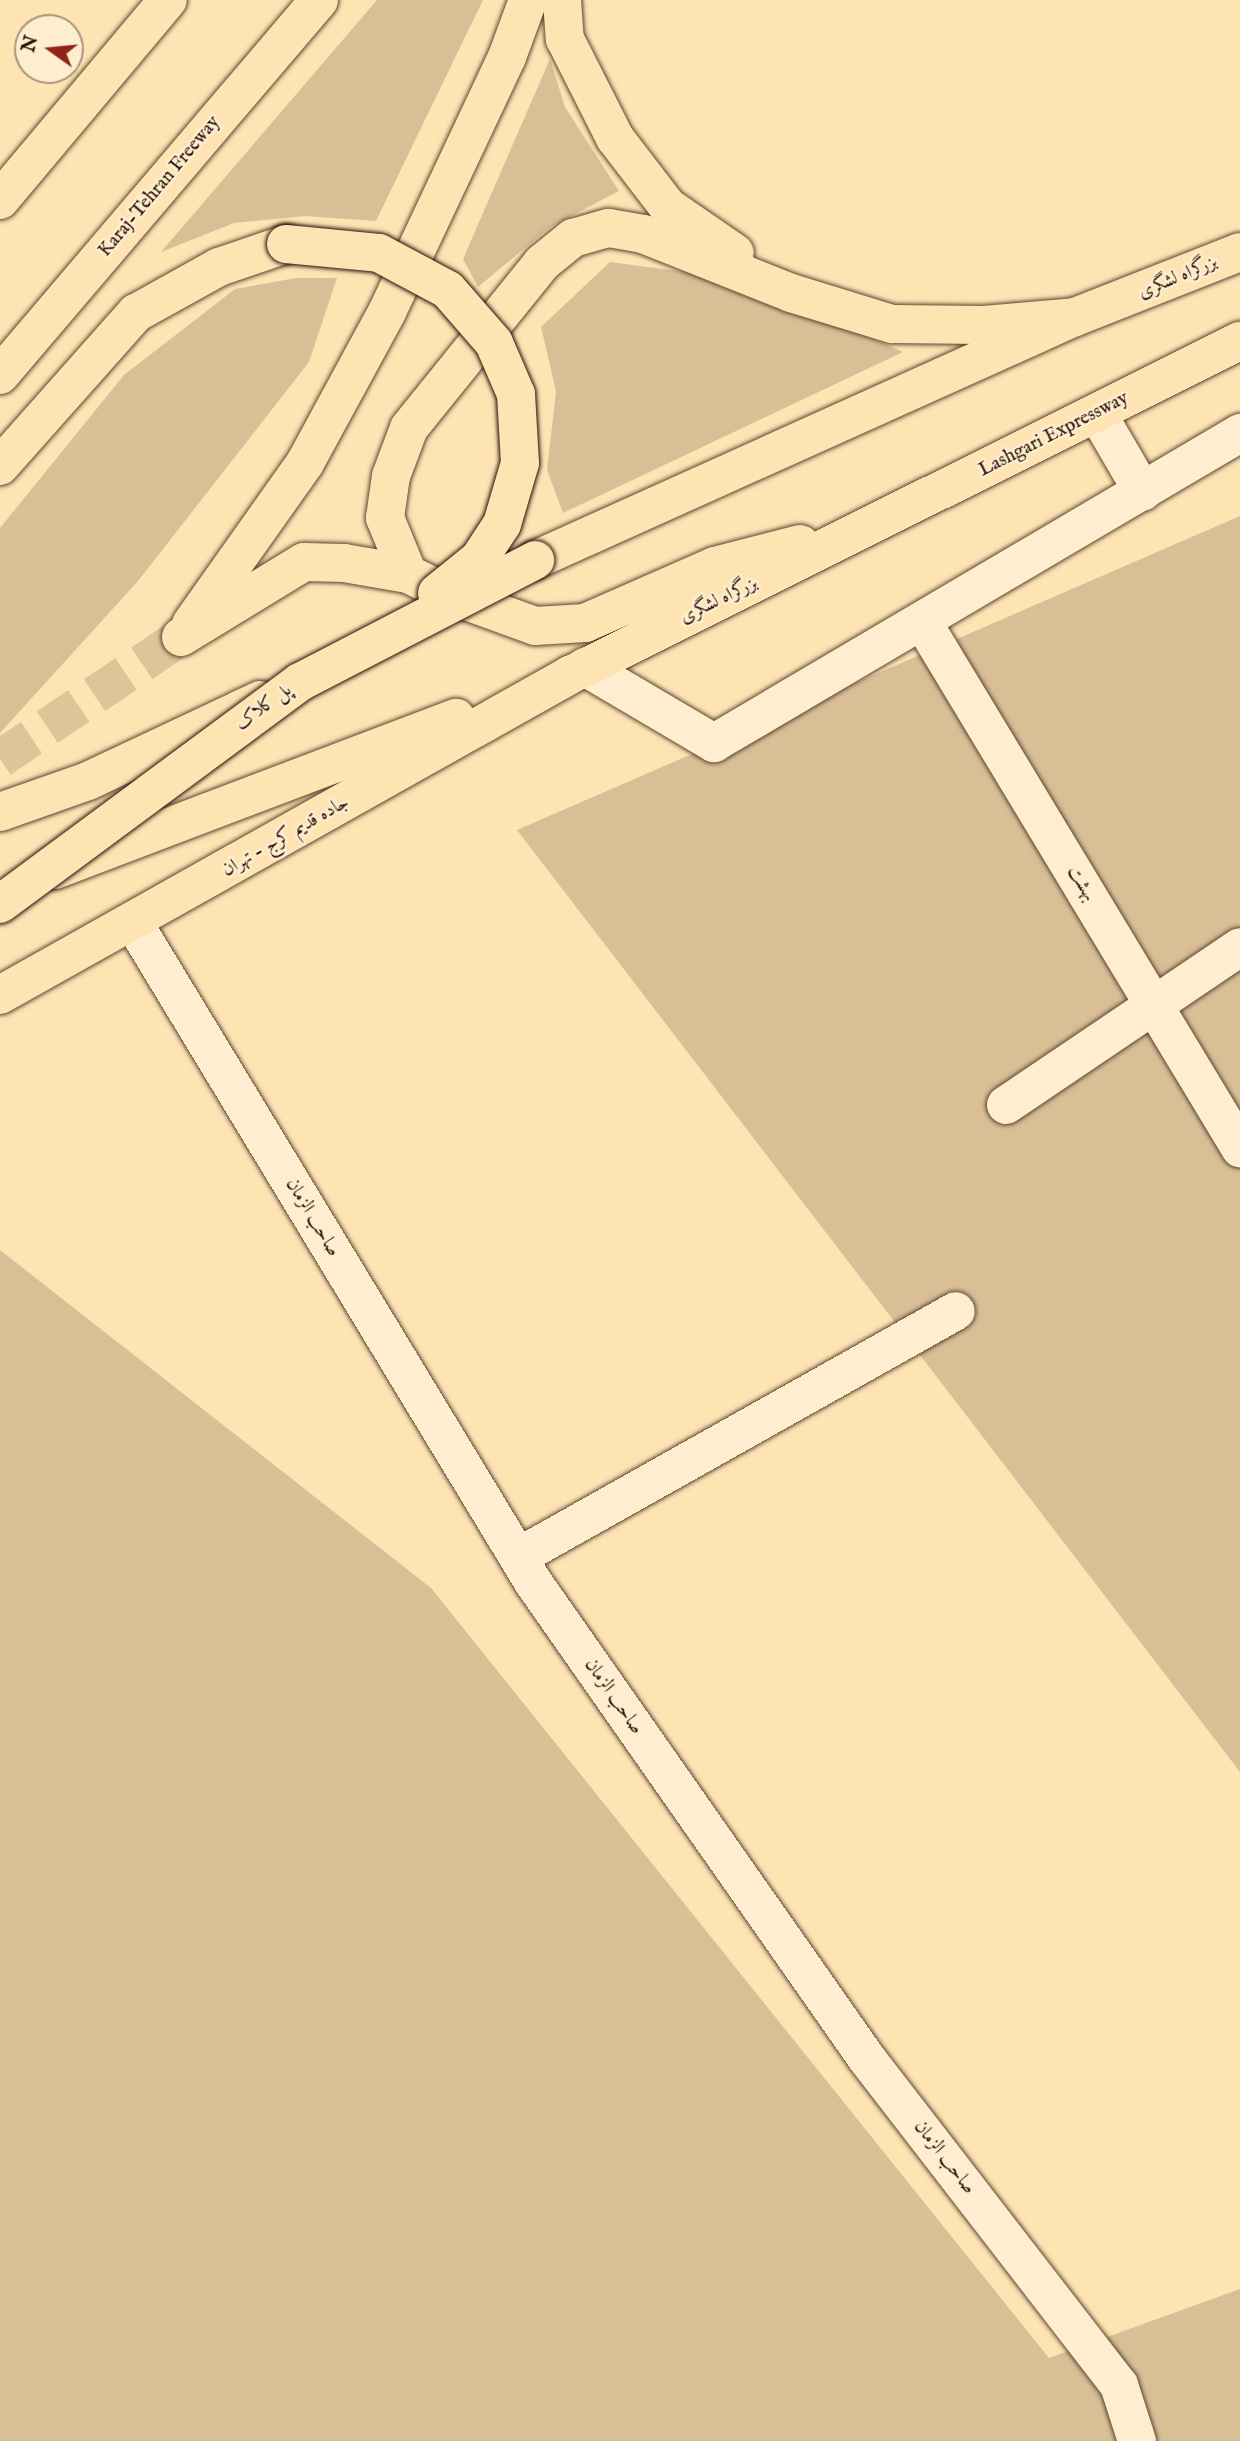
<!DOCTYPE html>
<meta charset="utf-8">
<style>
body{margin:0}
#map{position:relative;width:1240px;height:2441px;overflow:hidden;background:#fee3b3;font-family:"IM FELL English",Amiri,serif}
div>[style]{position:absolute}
.green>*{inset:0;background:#d9bf96}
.highway-tunnel>*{height:38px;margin-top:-19px;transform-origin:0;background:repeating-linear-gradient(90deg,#ddc499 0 38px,transparent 0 57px)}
.roads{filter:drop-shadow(0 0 2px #5b4632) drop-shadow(0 0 2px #5b4632)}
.minor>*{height:38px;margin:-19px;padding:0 19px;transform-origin:19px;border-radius:19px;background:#feedce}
.highway>*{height:38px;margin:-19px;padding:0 19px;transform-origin:19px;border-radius:19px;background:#fee3b3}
.bridges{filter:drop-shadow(0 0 2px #251107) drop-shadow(0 0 2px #251107)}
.highway-bridge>*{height:38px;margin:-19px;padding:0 19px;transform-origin:19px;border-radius:19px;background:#fee3b3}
span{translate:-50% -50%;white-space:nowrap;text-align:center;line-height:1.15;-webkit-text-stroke:5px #feedce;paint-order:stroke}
.street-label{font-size:19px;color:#251107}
.north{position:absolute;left:14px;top:14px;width:70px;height:70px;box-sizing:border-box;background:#feedce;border:2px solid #a7957e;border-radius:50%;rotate:285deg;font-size:19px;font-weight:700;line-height:28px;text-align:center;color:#251107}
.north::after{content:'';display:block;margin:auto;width:24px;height:32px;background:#8f2418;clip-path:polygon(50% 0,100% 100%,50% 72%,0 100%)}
</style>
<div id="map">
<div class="green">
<div style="clip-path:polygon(377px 0,483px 0,376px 221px,305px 216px,234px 223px,161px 252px)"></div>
<div style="clip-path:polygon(550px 59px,565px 107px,619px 191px,550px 227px,478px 287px,463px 259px)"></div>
<div style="clip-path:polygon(610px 262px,731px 278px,903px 352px,563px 513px,547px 470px,556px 391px,541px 327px)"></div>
<div style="clip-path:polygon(296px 278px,337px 278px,309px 362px,138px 581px,0 733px,0 528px,124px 375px,235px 289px)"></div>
<div style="clip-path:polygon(1240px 516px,1240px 1772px,517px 830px)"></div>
<div style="clip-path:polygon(0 1250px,431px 1588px,1049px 2358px,1240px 2289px,1240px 2441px,0 2441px)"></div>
</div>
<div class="highway-tunnel">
<div style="left:0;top:759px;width:218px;rotate:-34deg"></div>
</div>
<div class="roads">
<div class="minor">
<div style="left:1097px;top:413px;width:91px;rotate:59.8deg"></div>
<div style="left:922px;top:621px;width:616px;rotate:58.89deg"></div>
<div style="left:585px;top:667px;width:150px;rotate:30.5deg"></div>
<div style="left:714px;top:743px;width:611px;rotate:-30.51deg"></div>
<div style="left:133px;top:922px;width:772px;rotate:58.78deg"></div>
<div style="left:533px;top:1582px;width:582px;rotate:55deg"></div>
<div style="left:867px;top:2059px;width:412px;rotate:52.3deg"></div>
<div style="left:1119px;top:2385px;width:59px;rotate:72.2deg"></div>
<div style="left:1006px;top:1105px;width:282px;rotate:-34deg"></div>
<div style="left:518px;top:1557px;width:502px;rotate:-29.32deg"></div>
</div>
<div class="highway">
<div style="left:562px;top:0;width:39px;rotate:86deg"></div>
<div style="left:565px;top:39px;width:111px;rotate:63.2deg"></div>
<div style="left:615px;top:138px;width:87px;rotate:52.5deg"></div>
<div style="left:668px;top:207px;width:81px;rotate:34.5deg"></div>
<div style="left:0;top:200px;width:261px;rotate:-50deg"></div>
<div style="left:0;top:375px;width:492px;rotate:-49.6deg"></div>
<div style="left:0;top:466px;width:205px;rotate:-48.4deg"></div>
<div style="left:136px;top:313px;width:95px;rotate:-29deg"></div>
<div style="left:219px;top:267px;width:71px;rotate:-18.9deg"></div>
<div style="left:535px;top:560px;width:592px;rotate:-24.23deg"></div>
<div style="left:1075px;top:317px;width:177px;rotate:-21.5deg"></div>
<div style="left:408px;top:574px;width:61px;rotate:-112.3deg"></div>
<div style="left:385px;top:518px;width:42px;rotate:-81.9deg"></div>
<div style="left:391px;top:476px;width:51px;rotate:-69.4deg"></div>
<div style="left:409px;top:428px;width:212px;rotate:-51.1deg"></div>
<div style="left:542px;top:263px;width:40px;rotate:-39deg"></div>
<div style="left:573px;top:238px;width:37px;rotate:-16deg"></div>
<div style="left:609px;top:228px;width:35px;rotate:10deg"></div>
<div style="left:643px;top:234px;width:159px;rotate:21.7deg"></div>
<div style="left:791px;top:293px;width:106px;rotate:17.1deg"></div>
<div style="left:892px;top:324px;width:92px;rotate:0.6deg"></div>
<div style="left:984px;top:325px;width:91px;rotate:-5deg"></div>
<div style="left:191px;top:624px;width:197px;rotate:-54.7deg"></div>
<div style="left:305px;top:463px;width:172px;rotate:-61.5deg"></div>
<div style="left:387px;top:312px;width:282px;rotate:-64.8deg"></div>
<div style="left:507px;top:57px;width:61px;rotate:-69.8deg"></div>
<div style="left:181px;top:637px;width:144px;rotate:-31.4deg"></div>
<div style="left:304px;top:562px;width:40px;rotate:1.4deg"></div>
<div style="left:344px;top:563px;width:65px;rotate:9.8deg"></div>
<div style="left:408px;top:574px;width:52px;rotate:26.1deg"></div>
<div style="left:455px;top:597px;width:85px;rotate:19.9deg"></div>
<div style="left:535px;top:626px;width:50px;rotate:-3.4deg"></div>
<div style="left:585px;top:623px;width:142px;rotate:-23.7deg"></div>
<div style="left:715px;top:566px;width:88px;rotate:-14.5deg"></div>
<div style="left:0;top:812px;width:93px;rotate:-19.4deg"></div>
<div style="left:88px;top:781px;width:190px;rotate:-25.2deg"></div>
<div style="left:55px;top:870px;width:429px;rotate:-20.8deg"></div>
<div style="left:0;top:995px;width:654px;rotate:-29.31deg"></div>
<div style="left:570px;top:675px;width:749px;rotate:-26.5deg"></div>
</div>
</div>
<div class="bridges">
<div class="highway-bridge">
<div style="left:286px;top:244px;width:93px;rotate:5.5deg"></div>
<div style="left:379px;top:253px;width:78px;rotate:28.2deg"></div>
<div style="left:448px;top:290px;width:70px;rotate:49deg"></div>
<div style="left:494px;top:343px;width:56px;rotate:66.7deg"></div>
<div style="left:516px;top:394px;width:69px;rotate:86.7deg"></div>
<div style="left:520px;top:463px;width:64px;rotate:106.4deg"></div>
<div style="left:502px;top:524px;width:42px;rotate:123.3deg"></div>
<div style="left:479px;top:559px;width:54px;rotate:141deg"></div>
<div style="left:0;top:904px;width:373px;rotate:-36.5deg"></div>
<div style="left:300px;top:682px;width:265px;rotate:-27.4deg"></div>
</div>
</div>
<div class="street-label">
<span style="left:160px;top:187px;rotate:-50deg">Karaj-Tehran Freeway</span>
<span style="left:1178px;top:278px;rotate:-23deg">بزرگراه لشگری</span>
<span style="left:1054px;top:435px;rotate:-27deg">Lashgari Expressway</span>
<span style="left:719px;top:601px;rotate:-26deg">بزرگراه لشگری</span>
<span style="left:264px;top:708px;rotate:-37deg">پل کلاک</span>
<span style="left:286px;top:837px;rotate:-30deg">جاده قدیم کرج - تهران</span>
<span style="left:1081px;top:884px;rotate:59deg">بهشت</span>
<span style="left:312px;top:1218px;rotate:59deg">صاحب الزمان</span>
<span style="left:613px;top:1697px;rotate:55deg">صاحب الزمان</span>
<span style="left:944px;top:2158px;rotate:52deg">صاحب الزمان</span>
</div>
<div class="north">N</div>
</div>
